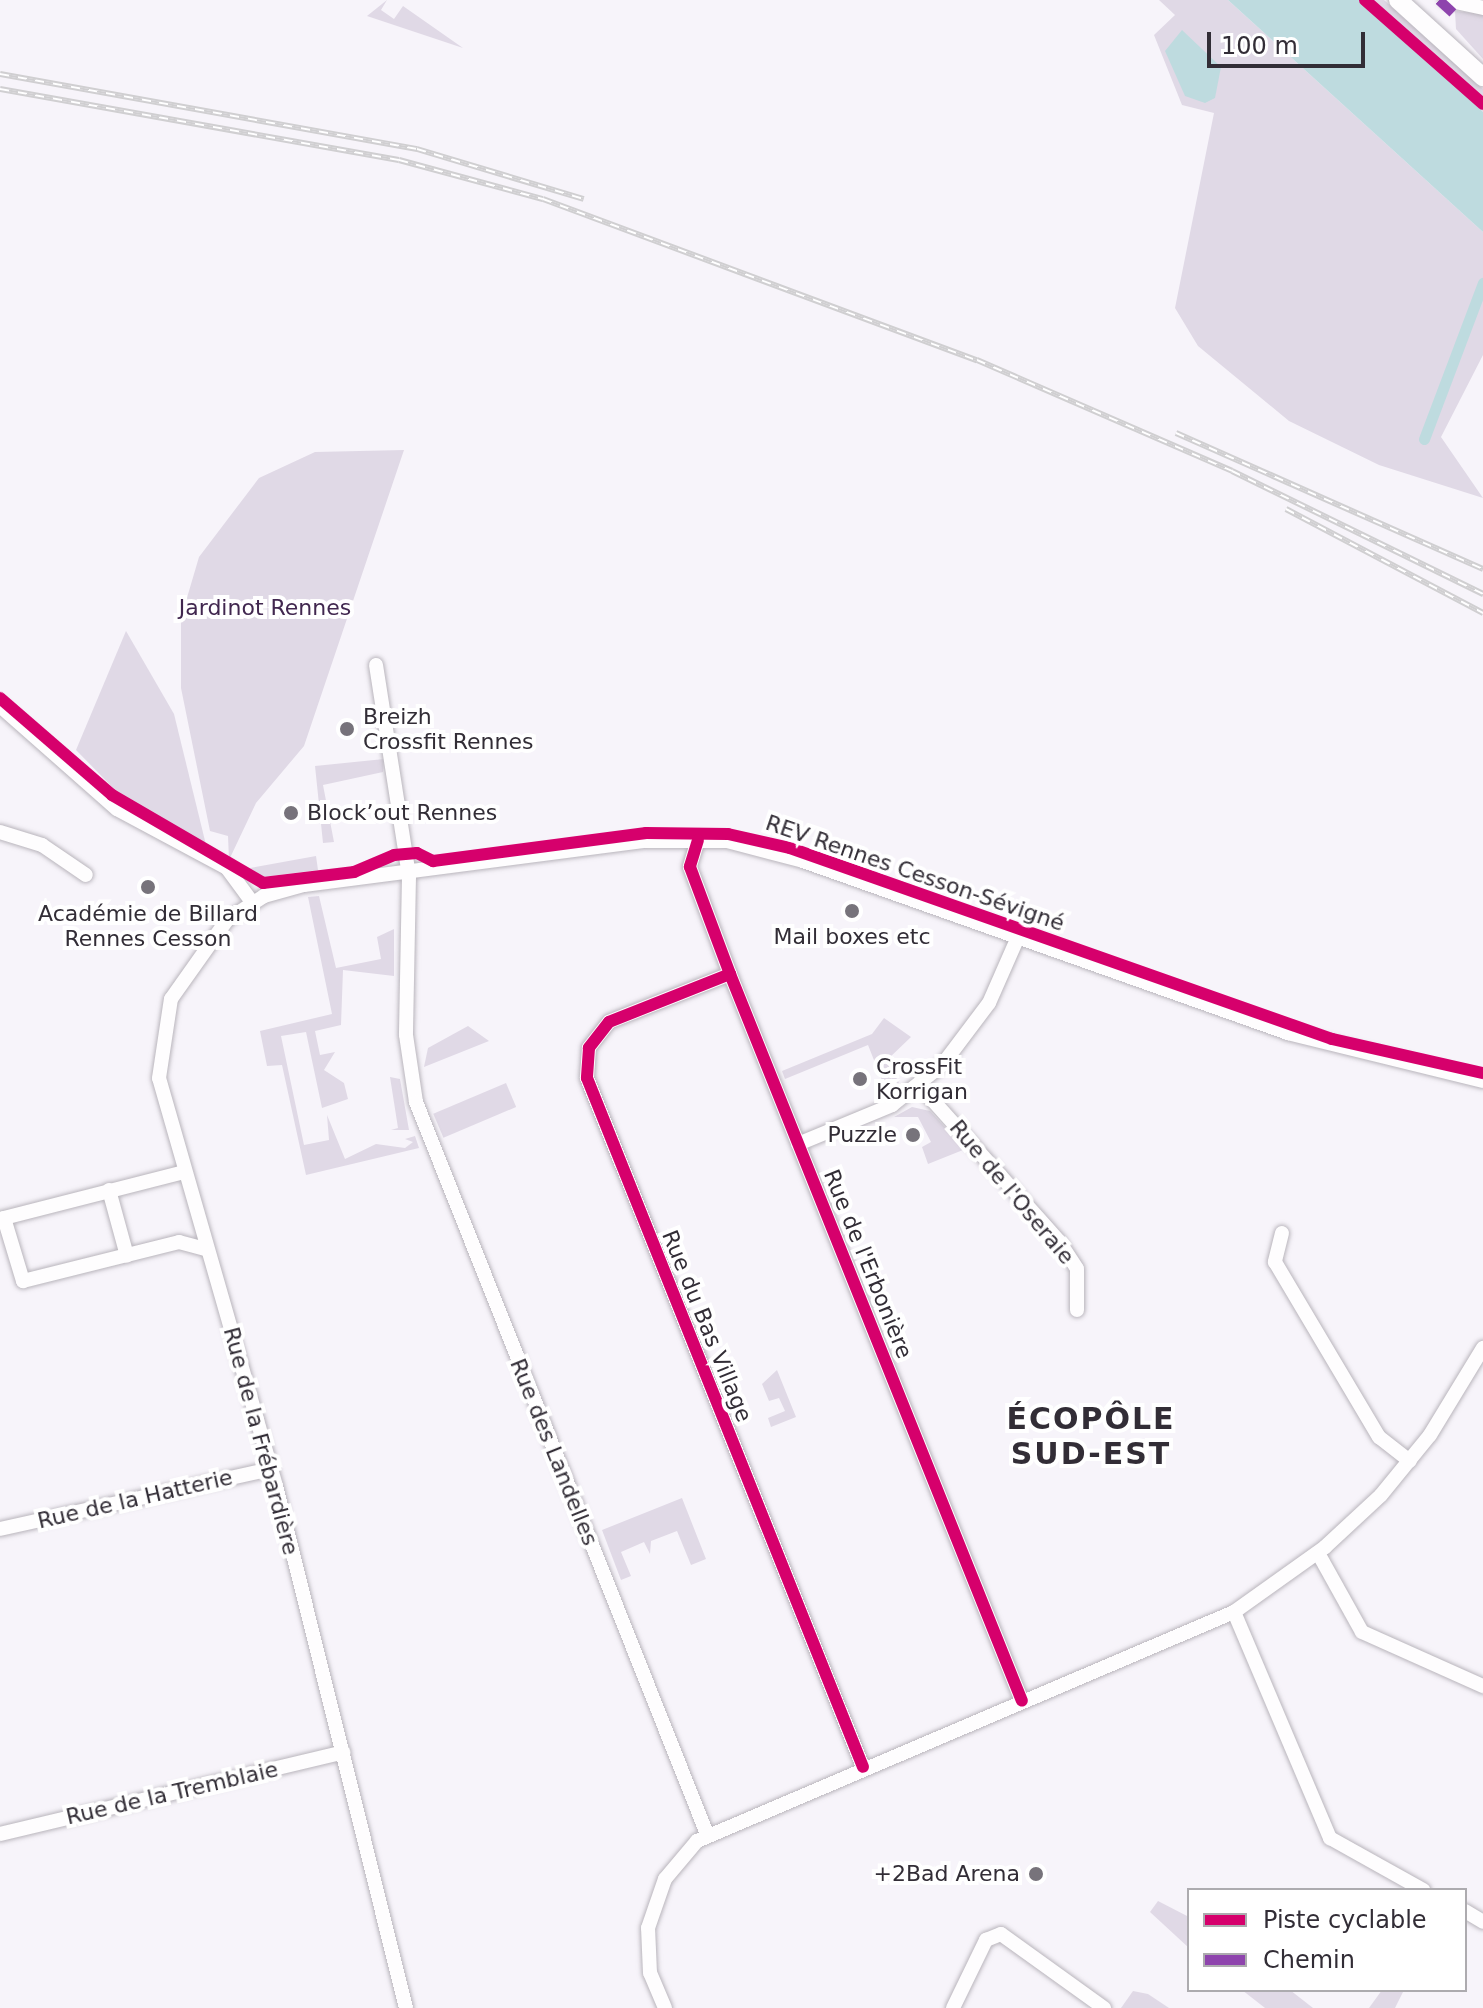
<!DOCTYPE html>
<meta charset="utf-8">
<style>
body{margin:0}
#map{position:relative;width:1483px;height:2008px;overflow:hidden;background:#f7f4fa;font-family:"DejaVu Sans",sans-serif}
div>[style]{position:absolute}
.green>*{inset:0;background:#e0d9e6;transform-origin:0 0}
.water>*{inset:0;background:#bedbdf}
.canal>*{height:11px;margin:-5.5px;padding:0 5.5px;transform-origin:5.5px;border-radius:5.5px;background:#bedbdf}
.roads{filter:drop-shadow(0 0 2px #b9b5bc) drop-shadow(0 0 2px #b9b5bc)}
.minor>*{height:14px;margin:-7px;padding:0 7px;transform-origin:7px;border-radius:7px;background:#fefdfe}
.major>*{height:18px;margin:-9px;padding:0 9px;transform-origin:9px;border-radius:9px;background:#fefdfe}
.rail>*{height:6px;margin-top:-3px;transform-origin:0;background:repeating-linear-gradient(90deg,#fff 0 9px,#d0cfd1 0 18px);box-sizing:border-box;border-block:2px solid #d0cfd1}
.quiet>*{height:10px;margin-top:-5px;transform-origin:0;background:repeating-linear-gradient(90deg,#8e44ad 0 20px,transparent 0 30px)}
.cycleway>*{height:12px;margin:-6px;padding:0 6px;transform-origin:6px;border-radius:6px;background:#d6006c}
.dots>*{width:22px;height:22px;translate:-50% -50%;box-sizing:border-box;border:4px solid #fff;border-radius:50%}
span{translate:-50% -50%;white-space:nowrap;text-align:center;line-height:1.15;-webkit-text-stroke:8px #fff;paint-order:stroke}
.park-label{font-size:22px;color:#41274f}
.poi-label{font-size:22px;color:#322d36}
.left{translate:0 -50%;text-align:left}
.right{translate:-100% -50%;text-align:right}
.street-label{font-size:22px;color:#322d36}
.district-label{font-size:30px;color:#322d36;font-weight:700;letter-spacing:2px}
.legend{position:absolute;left:1187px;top:1888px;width:280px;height:104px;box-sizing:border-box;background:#fff;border:2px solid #adabaf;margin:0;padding:10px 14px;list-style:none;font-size:24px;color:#322d36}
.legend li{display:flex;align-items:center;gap:16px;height:40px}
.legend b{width:40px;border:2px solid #adabaf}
.scale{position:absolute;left:1207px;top:32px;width:158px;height:36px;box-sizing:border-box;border:4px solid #322d36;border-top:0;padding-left:10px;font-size:24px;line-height:28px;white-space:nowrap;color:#322d36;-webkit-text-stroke:6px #fff;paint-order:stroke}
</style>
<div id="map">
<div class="green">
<div style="clip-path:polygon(387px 0,381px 10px,394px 19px,403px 6px,463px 48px,367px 16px)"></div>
<div style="clip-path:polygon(1159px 0,1228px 0,1483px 232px,1483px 355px,1441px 437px,1483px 498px,1379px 465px,1289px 421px,1198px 346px,1175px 308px,1214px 113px,1182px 105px,1154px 35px,1175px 15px)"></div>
<div style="clip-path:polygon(1362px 0,1384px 0,1483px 89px,1483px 112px)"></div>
<div style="clip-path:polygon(1455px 11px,1483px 14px,1483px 59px,1456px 29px)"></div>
<div style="clip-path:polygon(404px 450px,304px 746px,256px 803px,229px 860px,228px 836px,210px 831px,181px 688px,181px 618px,199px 557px,259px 478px,315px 452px)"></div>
<div style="clip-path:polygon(126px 631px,174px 714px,207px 849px,124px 799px,76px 750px)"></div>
<div style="clip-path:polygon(384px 759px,383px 772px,323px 785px,334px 842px,323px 843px,315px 766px)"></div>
<div style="clip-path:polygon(316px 856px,318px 870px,263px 877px,250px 868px)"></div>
<div style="clip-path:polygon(319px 896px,336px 968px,381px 959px,377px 937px,394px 929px,394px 976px,343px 970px,341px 1025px,315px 1031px,320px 1055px,335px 1052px,324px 1070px,344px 1083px,348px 1099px,322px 1108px,306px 1032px,281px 1036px,304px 1145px,329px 1140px,327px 1115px,345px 1159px,376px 1144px,405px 1148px,413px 1142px,405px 1139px,415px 1136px,419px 1148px,306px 1175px,282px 1065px,267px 1066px,260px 1031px,332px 1014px,308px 897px)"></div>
<div style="clip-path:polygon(884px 1018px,911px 1037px,887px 1060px,899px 1083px,893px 1090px,885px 1088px,868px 1045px,785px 1079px,782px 1071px,872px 1034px)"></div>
<div style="clip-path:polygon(468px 1026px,489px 1041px,424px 1067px,428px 1048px)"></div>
<div style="clip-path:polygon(390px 1077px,400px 1079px,409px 1130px,391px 1130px,398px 1128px)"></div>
<div style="left:506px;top:1083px;width:26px;height:79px;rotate:67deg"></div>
<div style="clip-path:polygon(912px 1107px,930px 1111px,968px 1152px,969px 1156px,963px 1150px,928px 1164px,922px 1147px,931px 1142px,918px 1117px,894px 1117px)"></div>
<div style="clip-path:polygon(777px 1370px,796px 1417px,771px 1427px,768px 1418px,785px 1411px,779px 1398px,769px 1401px,762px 1384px)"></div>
<div style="clip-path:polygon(682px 1498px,706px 1559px,691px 1565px,677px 1531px,651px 1541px,650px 1554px,644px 1542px,621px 1552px,631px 1576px,621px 1580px,602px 1530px)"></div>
<div style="clip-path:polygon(1158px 1901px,1189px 1917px,1189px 1948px,1150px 1912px)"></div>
<div style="clip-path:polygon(1242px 1990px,1290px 1990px,1313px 2008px,1265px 2008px)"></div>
<div style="clip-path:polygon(1382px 1990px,1404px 1990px,1395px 2008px,1369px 2008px)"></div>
<div style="clip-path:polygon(1133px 1991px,1148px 1994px,1169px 2008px,1121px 2008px)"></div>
</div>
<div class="water">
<div style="clip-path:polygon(1228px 0,1362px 0,1400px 34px,1483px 112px,1483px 232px)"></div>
<div style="clip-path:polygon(1182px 30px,1221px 67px,1215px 98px,1205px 103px,1185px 96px,1165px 51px)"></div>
</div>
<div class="canal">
<div style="left:1424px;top:439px;width:167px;rotate:-69.3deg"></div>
</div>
<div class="roads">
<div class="minor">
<div style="left:1446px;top:0;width:38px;rotate:12deg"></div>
<div style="left:376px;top:665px;width:214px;rotate:81.1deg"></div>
<div style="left:409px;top:876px;width:159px;rotate:91.1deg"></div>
<div style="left:406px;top:1035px;width:68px;rotate:81.5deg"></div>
<div style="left:416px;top:1102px;width:788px;rotate:68.32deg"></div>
<div style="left:0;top:706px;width:156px;rotate:41.4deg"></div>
<div style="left:117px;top:809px;width:125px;rotate:28.2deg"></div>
<div style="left:227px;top:868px;width:42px;rotate:53.7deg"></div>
<div style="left:0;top:832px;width:44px;rotate:17.2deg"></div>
<div style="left:42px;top:845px;width:53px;rotate:34.3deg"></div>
<div style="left:698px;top:840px;width:28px;rotate:107deg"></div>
<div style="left:690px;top:867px;width:114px;rotate:69.5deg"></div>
<div style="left:730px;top:974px;width:783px;rotate:68.12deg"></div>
<div style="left:730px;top:974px;width:130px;rotate:158.4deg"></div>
<div style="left:609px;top:1022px;width:33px;rotate:128deg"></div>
<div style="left:589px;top:1048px;width:30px;rotate:94deg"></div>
<div style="left:587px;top:1078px;width:742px;rotate:68.17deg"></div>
<div style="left:919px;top:1085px;width:210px;rotate:48.1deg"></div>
<div style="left:1059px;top:1241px;width:33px;rotate:57deg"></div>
<div style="left:1077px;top:1269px;width:41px;rotate:90deg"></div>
<div style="left:798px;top:1144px;width:102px;rotate:-22.5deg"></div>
<div style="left:892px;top:1105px;width:65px;rotate:-38.8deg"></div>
<div style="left:943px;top:1064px;width:76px;rotate:-53deg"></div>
<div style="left:989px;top:1003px;width:72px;rotate:-66.3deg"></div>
<div style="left:109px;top:1190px;width:68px;rotate:74.7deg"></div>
<div style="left:4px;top:1218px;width:66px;rotate:73.2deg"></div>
<div style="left:23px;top:1281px;width:161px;rotate:-14deg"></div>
<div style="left:179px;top:1242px;width:28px;rotate:15deg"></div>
<div style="left:0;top:1219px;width:187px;rotate:-14.3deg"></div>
<div style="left:1282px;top:1233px;width:30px;rotate:104deg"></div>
<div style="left:1275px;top:1262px;width:204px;rotate:59.3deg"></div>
<div style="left:1379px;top:1437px;width:39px;rotate:38deg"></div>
<div style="left:0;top:1529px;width:278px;rotate:-12.5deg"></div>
<div style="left:1318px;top:1553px;width:90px;rotate:60.9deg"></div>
<div style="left:1362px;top:1632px;width:133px;rotate:24.1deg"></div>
<div style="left:1234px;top:1612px;width:246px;rotate:67deg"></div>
<div style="left:1330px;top:1838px;width:107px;rotate:29.2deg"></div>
<div style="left:0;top:1834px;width:353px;rotate:-13.4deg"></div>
<div style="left:1465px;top:1911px;width:21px;rotate:31deg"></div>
<div style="left:406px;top:2008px;width:538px;rotate:-103.98deg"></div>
<div style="left:276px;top:1486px;width:424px;rotate:-106deg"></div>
<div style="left:159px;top:1078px;width:80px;rotate:-81.4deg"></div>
<div style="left:171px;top:999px;width:97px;rotate:-54.7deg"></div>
<div style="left:227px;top:920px;width:44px;rotate:-33deg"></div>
<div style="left:264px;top:896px;width:41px;rotate:-15.4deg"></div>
<div style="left:304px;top:885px;width:344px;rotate:-7.4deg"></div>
<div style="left:645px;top:841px;width:82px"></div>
<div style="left:727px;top:841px;width:79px;rotate:14.7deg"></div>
<div style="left:803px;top:861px;width:515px;rotate:19.53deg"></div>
<div style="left:1288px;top:1033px;width:201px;rotate:13.8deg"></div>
<div style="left:665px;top:2008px;width:38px;rotate:-113deg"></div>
<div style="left:650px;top:1973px;width:45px;rotate:-92.5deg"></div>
<div style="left:648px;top:1928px;width:52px;rotate:-70.9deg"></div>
<div style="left:665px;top:1879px;width:50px;rotate:-49.9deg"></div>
<div style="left:697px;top:1841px;width:584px;rotate:-23.1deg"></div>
<div style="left:1234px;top:1612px;width:112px;rotate:-35.5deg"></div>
<div style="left:1325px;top:1547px;width:76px;rotate:-42.9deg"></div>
<div style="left:1381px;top:1495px;width:77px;rotate:-50.8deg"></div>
<div style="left:1430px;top:1435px;width:102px;rotate:-58.7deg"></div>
<div style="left:953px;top:2008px;width:76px;rotate:-64.1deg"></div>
<div style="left:986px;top:1940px;width:16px;rotate:-22deg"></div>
<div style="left:1001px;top:1934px;width:127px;rotate:35.7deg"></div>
</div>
<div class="major">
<div style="left:1398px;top:0;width:115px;rotate:42.2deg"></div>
</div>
</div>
<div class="rail">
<div style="left:0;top:74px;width:424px;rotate:10.2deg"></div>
<div style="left:417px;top:149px;width:174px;rotate:16.7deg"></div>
<div style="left:0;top:89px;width:405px;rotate:10.1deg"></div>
<div style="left:399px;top:160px;width:149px;rotate:15.2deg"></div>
<div style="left:543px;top:199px;width:463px;rotate:20.4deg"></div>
<div style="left:977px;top:360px;width:278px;rotate:23.5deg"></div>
<div style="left:1232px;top:471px;width:280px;rotate:26.1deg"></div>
<div style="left:1176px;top:433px;width:336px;rotate:23.9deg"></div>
<div style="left:1286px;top:509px;width:223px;rotate:27.8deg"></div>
</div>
<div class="quiet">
<div style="left:1439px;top:0;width:19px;rotate:43deg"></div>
</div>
<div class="cycleway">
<div style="left:1365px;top:0;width:157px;rotate:41.4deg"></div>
<div style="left:0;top:698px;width:148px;rotate:40.9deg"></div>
<div style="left:112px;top:795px;width:175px;rotate:30.2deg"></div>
<div style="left:263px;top:883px;width:92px;rotate:-6.9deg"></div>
<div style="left:354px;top:872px;width:43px;rotate:-23deg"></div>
<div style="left:394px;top:855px;width:23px;rotate:-5deg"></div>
<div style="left:417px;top:853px;width:18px;rotate:27deg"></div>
<div style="left:433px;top:861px;width:215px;rotate:-7.5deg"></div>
<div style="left:646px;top:833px;width:82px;rotate:0.7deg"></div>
<div style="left:728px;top:834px;width:64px;rotate:12.7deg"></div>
<div style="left:790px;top:848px;width:575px;rotate:19.41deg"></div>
<div style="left:1332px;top:1039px;width:155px;rotate:12.7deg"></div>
<div style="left:698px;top:840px;width:28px;rotate:107deg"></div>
<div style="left:690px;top:867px;width:114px;rotate:69.5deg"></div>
<div style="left:730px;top:974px;width:783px;rotate:68.12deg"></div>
<div style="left:730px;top:974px;width:130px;rotate:158.4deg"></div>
<div style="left:609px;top:1022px;width:33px;rotate:128deg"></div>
<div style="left:589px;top:1048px;width:30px;rotate:94deg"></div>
<div style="left:587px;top:1078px;width:742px;rotate:68.17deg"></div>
</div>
<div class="dots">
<div style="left:347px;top:729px;background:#77737b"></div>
<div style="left:291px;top:813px;background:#77737b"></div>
<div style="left:148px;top:887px;background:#77737b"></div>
<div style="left:852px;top:911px;background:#77737b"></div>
<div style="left:860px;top:1079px;background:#77737b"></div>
<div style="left:913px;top:1135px;background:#77737b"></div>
<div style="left:1036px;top:1874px;background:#77737b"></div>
</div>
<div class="park-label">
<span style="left:265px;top:608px">Jardinot Rennes</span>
</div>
<div class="poi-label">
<span class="left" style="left:363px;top:729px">Breizh<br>Crossfit Rennes</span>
<span class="left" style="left:307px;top:813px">Block’out Rennes</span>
<span style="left:148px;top:926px">Académie de Billard<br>Rennes Cesson</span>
<span style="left:852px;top:937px">Mail boxes etc</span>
<span class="left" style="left:876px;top:1079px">CrossFit<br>Korrigan</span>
<span class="right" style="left:897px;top:1135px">Puzzle</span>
<span class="right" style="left:1020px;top:1874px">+2Bad Arena</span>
</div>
<div class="street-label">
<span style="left:915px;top:873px;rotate:19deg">REV Rennes Cesson-Sévigné</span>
<span style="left:1012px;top:1192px;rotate:50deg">Rue de l'Oseraie</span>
<span style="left:868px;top:1264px;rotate:68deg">Rue de l'Erbonière</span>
<span style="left:707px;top:1326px;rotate:68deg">Rue du Bas Village</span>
<span style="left:261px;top:1441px;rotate:75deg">Rue de la Frébardière</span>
<span style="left:554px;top:1452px;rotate:68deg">Rue des Landelles</span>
<span style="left:135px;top:1499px;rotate:-13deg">Rue de la Hatterie</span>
<span style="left:172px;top:1793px;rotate:-13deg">Rue de la Tremblaie</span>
</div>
<div class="district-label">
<span style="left:1091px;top:1436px">ÉCOPÔLE<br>SUD-EST</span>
</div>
<ul class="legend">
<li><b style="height:10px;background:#d6006c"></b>Piste cyclable</li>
<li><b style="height:10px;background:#8e44ad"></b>Chemin</li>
</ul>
<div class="scale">100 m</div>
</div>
